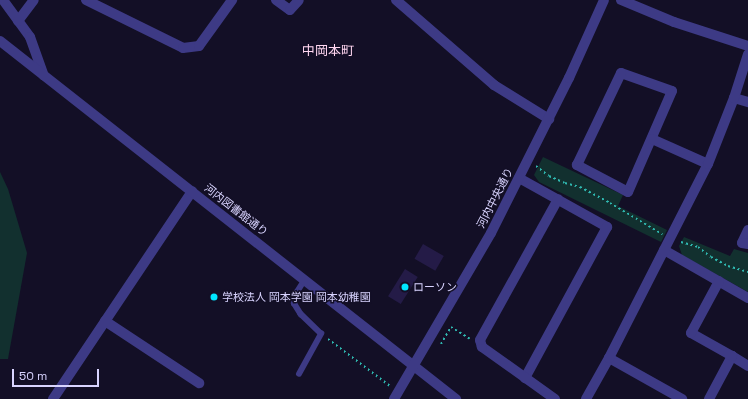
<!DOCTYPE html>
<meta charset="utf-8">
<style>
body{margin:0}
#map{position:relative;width:748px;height:399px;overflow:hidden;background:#130f26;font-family:"Space Grotesk","Noto Sans JP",sans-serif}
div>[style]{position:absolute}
.green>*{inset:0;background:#12302f}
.building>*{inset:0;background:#241b47;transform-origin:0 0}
.path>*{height:2px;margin-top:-1px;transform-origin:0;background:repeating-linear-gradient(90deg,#2fb8b0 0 2px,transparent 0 5px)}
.service>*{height:5.5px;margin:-2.75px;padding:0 2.75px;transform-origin:2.75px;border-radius:2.75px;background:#3d3a85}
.minor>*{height:10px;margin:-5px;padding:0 5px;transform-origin:5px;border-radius:5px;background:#3d3a85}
.tertiary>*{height:10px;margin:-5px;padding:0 5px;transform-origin:5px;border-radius:5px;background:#3d3a85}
.dots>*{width:11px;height:11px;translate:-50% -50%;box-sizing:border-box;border:2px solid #130f26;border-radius:50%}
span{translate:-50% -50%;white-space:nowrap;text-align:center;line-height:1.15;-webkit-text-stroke:3px #130f26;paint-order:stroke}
.street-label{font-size:11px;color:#d9d4ff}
.poi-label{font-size:11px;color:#d9d4ff}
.left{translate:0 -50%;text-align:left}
.quarter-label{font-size:13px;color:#ffd6f0}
.scale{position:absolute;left:12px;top:369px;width:87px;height:18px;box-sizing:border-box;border:2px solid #d9d4ff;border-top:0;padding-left:5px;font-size:12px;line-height:14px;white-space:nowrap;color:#d9d4ff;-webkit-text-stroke:3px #130f26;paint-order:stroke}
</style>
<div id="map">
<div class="green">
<div style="clip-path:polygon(543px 157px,623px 195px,618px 206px,667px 230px,661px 242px,539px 182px,534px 175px)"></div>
<div style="clip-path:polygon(0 172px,8px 189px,27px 253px,8px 359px,0 359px)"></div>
<div style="clip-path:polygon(684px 237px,730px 256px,734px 249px,748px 253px,748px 292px,682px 255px,679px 246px)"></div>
</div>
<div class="building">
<div style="left:423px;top:244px;width:24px;height:17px;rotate:30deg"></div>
<div style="left:405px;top:269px;width:15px;height:32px;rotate:32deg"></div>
</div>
<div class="path">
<div style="left:536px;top:166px;width:16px;rotate:38deg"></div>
<div style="left:549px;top:176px;width:17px;rotate:24deg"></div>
<div style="left:565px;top:183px;width:16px;rotate:15deg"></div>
<div style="left:580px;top:187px;width:34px;rotate:28deg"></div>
<div style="left:610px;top:203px;width:61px;rotate:30.8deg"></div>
<div style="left:681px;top:242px;width:18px;rotate:16deg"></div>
<div style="left:698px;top:247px;width:16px;rotate:38deg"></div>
<div style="left:711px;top:257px;width:19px;rotate:28deg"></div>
<div style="left:728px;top:266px;width:21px;rotate:17deg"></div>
<div style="left:328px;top:339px;width:78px;rotate:37.2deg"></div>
<div style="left:441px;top:344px;width:20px;rotate:-60deg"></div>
<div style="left:451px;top:327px;width:22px;rotate:32deg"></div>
</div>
<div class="service">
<div style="left:299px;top:374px;width:46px;rotate:-61.2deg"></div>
<div style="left:321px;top:334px;width:28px;rotate:-136deg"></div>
<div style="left:301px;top:315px;width:13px;rotate:-122deg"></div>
<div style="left:294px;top:304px;width:12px;rotate:-76deg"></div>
<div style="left:297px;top:292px;width:15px;rotate:-58deg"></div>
</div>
<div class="minor">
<div style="left:3px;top:0;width:46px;rotate:53.9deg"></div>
<div style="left:30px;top:37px;width:41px;rotate:70.3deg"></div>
<div style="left:86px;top:0;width:108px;rotate:26.3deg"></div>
<div style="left:183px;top:48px;width:16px;rotate:-7deg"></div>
<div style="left:199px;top:46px;width:57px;rotate:-54.3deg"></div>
<div style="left:276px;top:0;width:17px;rotate:36deg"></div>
<div style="left:290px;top:10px;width:13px;rotate:-48deg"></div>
<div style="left:396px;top:0;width:130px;rotate:40.9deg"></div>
<div style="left:494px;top:85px;width:65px;rotate:31.7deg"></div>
<div style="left:18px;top:21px;width:26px;rotate:-53deg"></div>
<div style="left:621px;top:73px;width:54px;rotate:19.4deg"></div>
<div style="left:672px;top:91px;width:110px;rotate:113.5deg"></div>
<div style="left:628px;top:192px;width:58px;rotate:-152.1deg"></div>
<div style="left:577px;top:165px;width:102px;rotate:-64.4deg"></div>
<div style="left:734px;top:98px;width:15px;rotate:16deg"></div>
<div style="left:652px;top:139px;width:61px;rotate:24.1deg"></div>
<div style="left:519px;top:178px;width:101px;rotate:29.1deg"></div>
<div style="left:607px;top:227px;width:172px;rotate:118.5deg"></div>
<div style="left:748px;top:230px;width:14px;rotate:115deg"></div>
<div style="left:742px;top:243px;width:6px;rotate:9deg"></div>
<div style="left:664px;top:250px;width:97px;rotate:29.7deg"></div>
<div style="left:105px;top:321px;width:113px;rotate:33.4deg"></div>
<div style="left:732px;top:356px;width:19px;rotate:32deg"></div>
<div style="left:609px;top:358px;width:84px;rotate:29.3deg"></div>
<div style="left:53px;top:399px;width:250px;rotate:-56.2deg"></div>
<div style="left:555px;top:399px;width:90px;rotate:-144.5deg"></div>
<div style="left:482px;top:347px;width:7px;rotate:-106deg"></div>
<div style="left:480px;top:340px;width:161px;rotate:-61deg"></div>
<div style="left:586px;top:399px;width:47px;rotate:-60.7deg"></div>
<div style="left:609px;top:358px;width:218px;rotate:-63deg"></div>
<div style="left:708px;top:164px;width:71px;rotate:-68.5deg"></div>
<div style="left:734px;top:98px;width:46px;rotate:-72.3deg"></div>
<div style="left:709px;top:399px;width:49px;rotate:-61.9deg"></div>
<div style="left:732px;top:356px;width:47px;rotate:-150.7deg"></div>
<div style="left:691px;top:333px;width:59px;rotate:-61.7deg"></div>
</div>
<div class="tertiary">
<div style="left:621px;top:0;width:57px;rotate:22.5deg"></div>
<div style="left:674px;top:22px;width:78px;rotate:18deg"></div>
<div style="left:0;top:41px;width:580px;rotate:38.14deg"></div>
<div style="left:394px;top:399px;width:192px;rotate:-59.7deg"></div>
<div style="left:491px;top:233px;width:174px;rotate:-63.3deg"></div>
<div style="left:569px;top:78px;width:85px;rotate:-65.8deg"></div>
</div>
<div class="dots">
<div style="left:405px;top:287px;background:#00e5ff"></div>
<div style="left:214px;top:297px;background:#00e5ff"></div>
</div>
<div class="street-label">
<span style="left:495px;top:198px;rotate:-63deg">河内中央通り</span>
<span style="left:236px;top:210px;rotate:38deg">河内図書館通り</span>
</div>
<div class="poi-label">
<span class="left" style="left:413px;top:287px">ローソン</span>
<span class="left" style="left:222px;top:297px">学校法人 岡本学園 岡本幼稚園</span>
</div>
<div class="quarter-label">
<span style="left:328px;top:51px">中岡本町</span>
</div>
<div class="scale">50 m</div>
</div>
